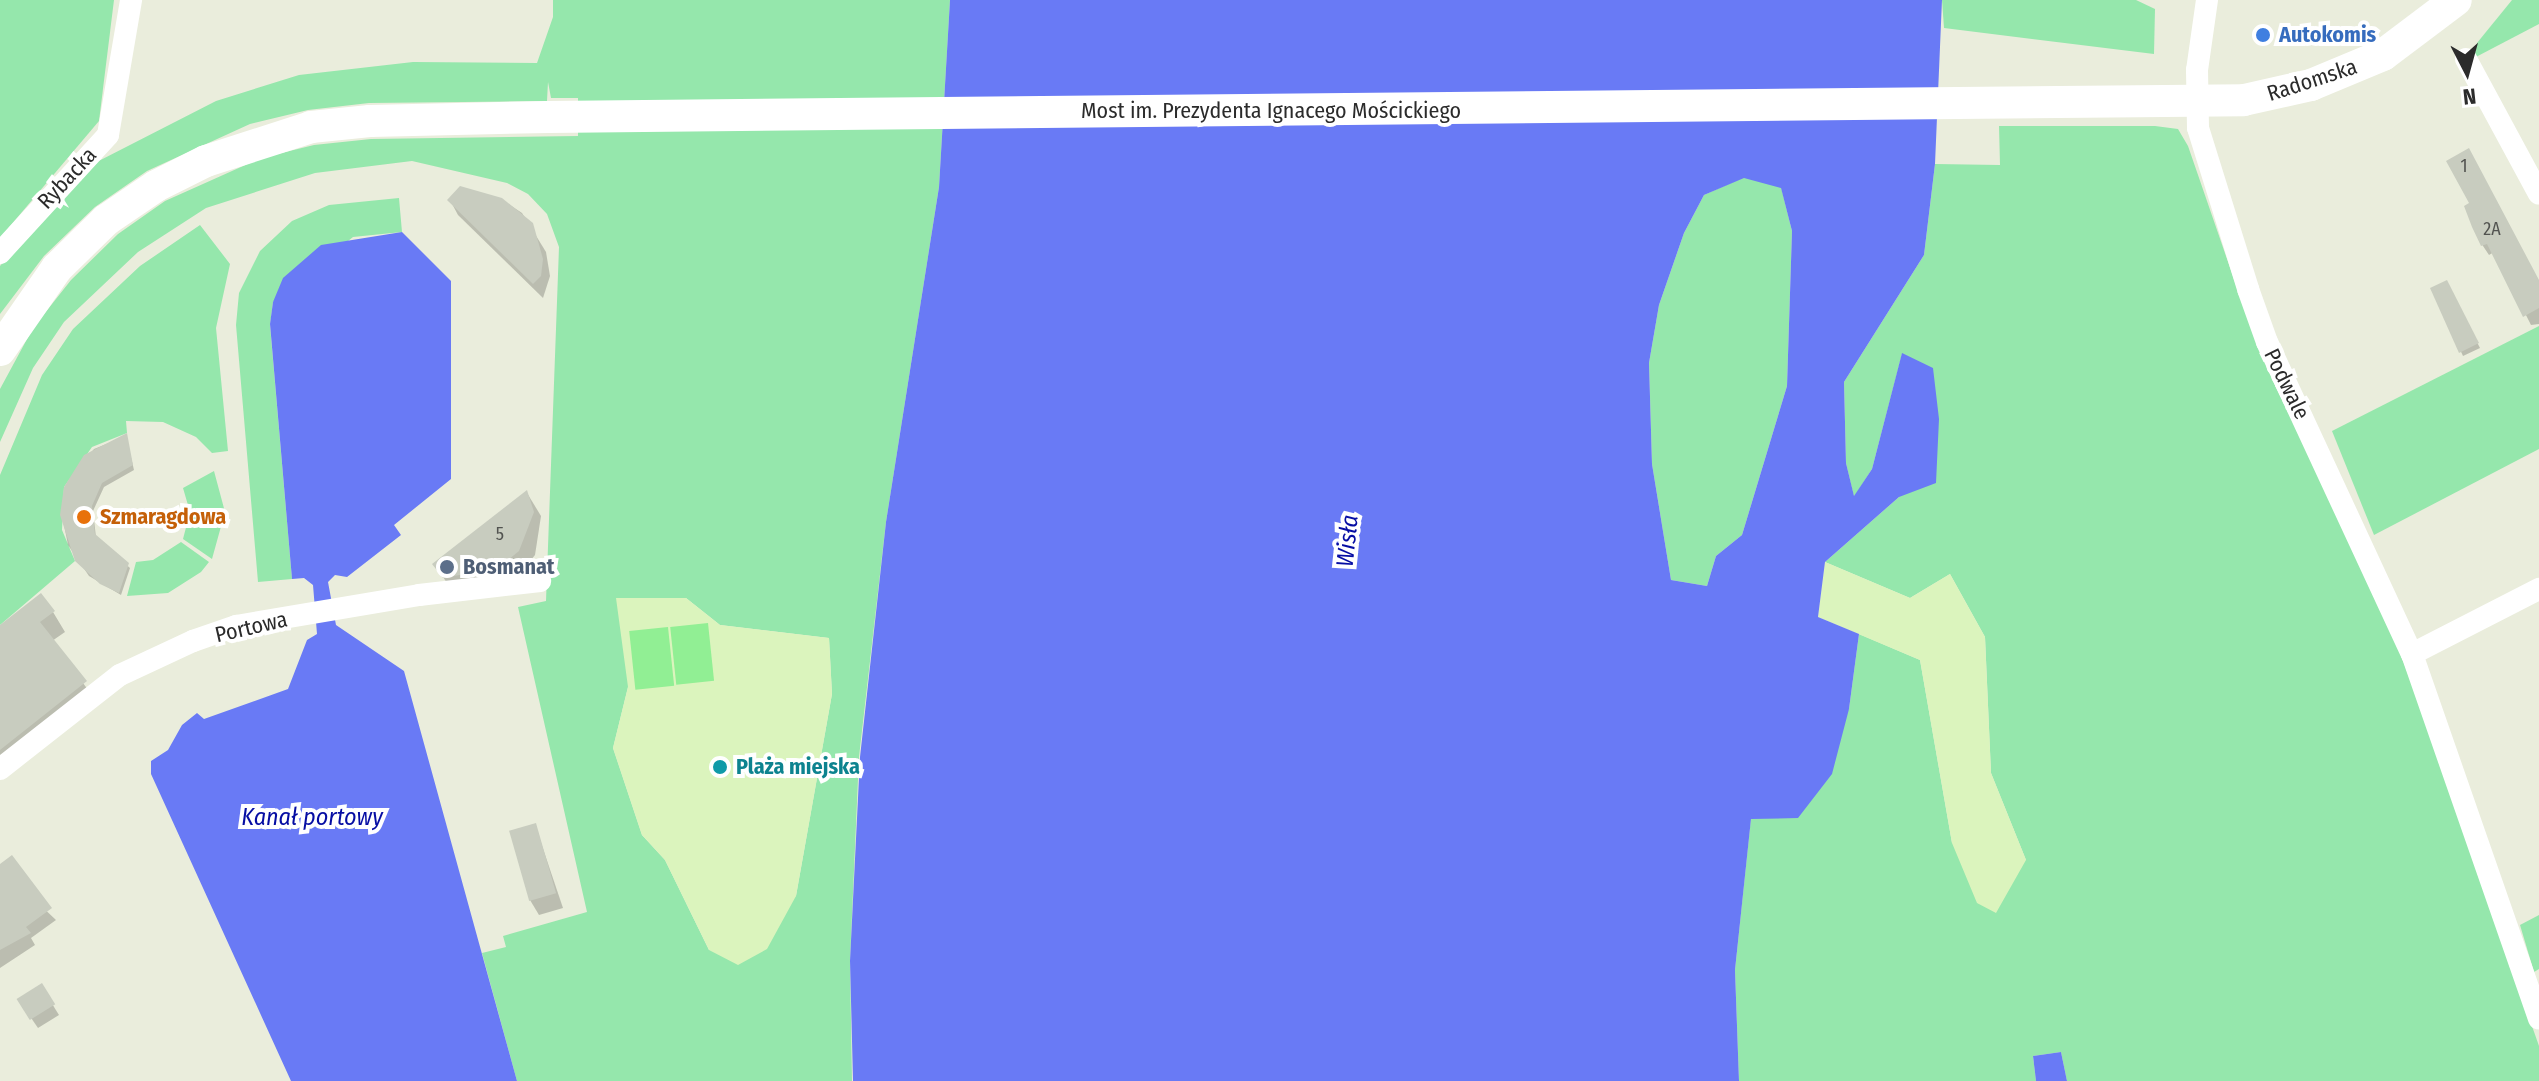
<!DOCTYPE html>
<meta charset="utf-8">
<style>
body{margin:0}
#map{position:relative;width:2539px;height:1081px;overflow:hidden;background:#eaeddc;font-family:"Fira Sans Condensed",sans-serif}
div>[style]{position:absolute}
.green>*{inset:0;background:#95e7ac}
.sand>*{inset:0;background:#dbf4bd}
.pitch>*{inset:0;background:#91ef94;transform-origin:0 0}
.water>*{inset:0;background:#697af5}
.shadow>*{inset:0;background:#0003}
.building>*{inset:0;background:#c8ccbf;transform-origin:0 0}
.minor>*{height:22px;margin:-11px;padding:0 11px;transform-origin:11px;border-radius:11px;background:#fff}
.secondary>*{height:32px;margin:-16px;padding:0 16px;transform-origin:16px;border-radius:16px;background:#fff}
.dots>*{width:22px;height:22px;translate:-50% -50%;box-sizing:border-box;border:4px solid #fff;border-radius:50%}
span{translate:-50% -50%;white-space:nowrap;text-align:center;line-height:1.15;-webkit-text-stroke:8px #fff;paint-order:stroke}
.number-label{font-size:18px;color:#525350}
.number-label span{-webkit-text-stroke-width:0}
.shop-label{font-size:22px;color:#366cbe;font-weight:700}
.left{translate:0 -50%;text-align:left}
.street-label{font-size:22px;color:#2b2b2b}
.food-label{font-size:22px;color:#c56008;font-weight:700}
.service-label{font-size:22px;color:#4e5e75;font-weight:700}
.culture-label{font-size:22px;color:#0d838f;font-weight:700}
.water-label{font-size:24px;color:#060da3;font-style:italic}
.north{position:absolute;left:2427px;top:32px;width:80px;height:80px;-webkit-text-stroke:6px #fff;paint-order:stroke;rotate:174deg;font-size:22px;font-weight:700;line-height:32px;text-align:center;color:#2b2b2b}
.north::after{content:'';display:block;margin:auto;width:28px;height:36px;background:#2b2b2b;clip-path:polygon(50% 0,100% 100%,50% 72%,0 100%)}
</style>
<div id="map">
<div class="green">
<div style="clip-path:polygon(0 0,114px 0,99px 121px,0 238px)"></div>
<div style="clip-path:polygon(evenodd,553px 0,950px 0,939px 187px,886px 522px,859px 757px,850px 961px,852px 1081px,517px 1081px,482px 953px,506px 947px,503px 936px,587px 912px,518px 607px,546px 601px,559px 247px,547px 214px,528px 194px,507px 183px,412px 161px,315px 173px,206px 208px,138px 252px,64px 322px,33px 368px,0 442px,0 389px,33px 328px,71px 280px,118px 234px,165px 201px,261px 158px,314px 145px,371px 139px,578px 136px,578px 98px,551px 98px,548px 82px,547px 101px,369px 103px,308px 110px,250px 124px,147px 171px,95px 207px,44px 256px,0 314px,0 266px,85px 168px,216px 101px,299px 75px,413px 62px,537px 63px,553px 17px,553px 0,686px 598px,720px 625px,829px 638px,832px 694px,796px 896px,709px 950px,665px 860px,642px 835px,613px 748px,628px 687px,686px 598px)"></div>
<div style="clip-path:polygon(1942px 0,2136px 0,2155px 9px,2154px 54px,1944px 28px)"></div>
<div style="clip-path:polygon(2512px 0,2539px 0,2539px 24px,2474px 58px,2477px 43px)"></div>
<div style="clip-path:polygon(1999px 126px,2155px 126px,2178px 129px,2188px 146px,2246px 314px,2381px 604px,2410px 679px,2539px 1046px,2539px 1081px,2067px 1081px,2061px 1052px,2033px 1056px,2036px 1081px,1739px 1081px,1735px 970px,1751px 818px,1849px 709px,1859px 634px,1920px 660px,1952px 843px,2026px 860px,1991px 773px,1985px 637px,1950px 574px,1910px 598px,1825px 562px,1899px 497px,1902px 354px,1872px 469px,1854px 497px,1846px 463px,1844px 382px,1924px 255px,1935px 164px,2000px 165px)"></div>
<div style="clip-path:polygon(1744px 177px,1781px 187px,1792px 231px,1787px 386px,1742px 535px,1716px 556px,1707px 586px,1671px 580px,1652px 464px,1649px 363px,1659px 305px,1684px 233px,1704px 195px)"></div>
<div style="clip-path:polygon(399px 198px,402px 232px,353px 237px,273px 302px,270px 325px,292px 579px,258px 582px,236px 325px,239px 293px,260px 251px,292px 221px,329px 205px)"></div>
<div style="clip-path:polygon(200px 225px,230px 264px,216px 328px,228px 451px,212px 453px,196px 437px,163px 422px,126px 421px,127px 433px,92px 447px,64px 487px,62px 530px,75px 561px,0 625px,0 475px,42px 375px,73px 329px,140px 266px)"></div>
<div style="clip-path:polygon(2539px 326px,2539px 449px,2374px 535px,2332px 431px)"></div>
<div style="clip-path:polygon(214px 471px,225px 512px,212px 559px,183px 539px,190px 512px,183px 488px)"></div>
<div style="clip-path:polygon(181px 542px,209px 562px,201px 572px,168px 593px,127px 596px,136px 562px,153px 560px)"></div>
<div style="clip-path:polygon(2539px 915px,2539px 969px,2534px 972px,2520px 925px)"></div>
</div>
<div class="sand">
<div style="clip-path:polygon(1825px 562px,1910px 598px,1950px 574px,1985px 637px,1991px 773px,2026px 860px,1996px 913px,1977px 903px,1952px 843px,1920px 660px,1818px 617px)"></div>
<div style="clip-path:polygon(616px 598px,686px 598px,720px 625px,829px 638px,832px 694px,796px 896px,767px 949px,738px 965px,709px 950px,665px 860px,642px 835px,613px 748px,628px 687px)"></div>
</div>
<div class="pitch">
<div style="left:708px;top:623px;width:58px;height:38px;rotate:84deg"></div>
<div style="left:668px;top:627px;width:59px;height:39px;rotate:84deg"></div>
</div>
<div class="water">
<div style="clip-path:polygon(evenodd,950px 0,1942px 0,1935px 164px,1924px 255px,1844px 382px,1846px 463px,1854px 496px,1872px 469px,1902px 353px,1933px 368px,1939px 419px,1936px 483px,1899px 497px,1825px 562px,1818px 617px,1859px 634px,1849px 709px,1832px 774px,1798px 818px,1751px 819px,1735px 970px,1739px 1081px,853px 1081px,850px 961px,860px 757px,886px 522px,939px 187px,950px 0,1744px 178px,1781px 188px,1792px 231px,1787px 386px,1742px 535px,1716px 556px,1707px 586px,1671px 580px,1652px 464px,1649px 363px,1659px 305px,1684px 233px,1704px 195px,1744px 178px)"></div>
<div style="clip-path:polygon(402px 232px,451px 281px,451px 479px,394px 525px,401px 535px,347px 577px,335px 575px,328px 582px,336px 625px,404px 671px,517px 1081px,291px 1081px,151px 774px,151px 761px,168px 750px,182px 725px,197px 713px,204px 719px,288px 689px,307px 640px,317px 634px,313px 585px,304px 578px,292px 579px,270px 324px,273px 302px,283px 278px,321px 245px)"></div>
<div style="clip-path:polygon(2061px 1052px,2067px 1081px,2036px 1081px,2033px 1056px)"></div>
</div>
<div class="shadow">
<div style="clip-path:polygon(501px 199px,522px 213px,546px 252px,550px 276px,543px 298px,458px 215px,450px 200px)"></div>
<div style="clip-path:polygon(2471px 204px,2539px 283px,2539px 324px,2531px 325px,2494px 252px,2489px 255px,2483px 246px,2473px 226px)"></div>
<div style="clip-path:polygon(2446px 282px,2480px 348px,2463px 356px,2432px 289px)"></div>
<div style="clip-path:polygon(126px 436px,134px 470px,104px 487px,93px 511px,96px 537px,130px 568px,121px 595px,89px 576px,68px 545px,62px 515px,70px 478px,94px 449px)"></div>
<div style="clip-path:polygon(527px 493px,541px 516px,535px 555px,518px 576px,453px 592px,435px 565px)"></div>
<div style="clip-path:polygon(53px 612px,65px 632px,52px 641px,97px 702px,0 778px,0 627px)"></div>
<div style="clip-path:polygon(535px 825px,563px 908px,539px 915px,530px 900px)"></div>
<div style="clip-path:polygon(0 867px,56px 920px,31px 938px,35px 945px,0 968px)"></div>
<div style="clip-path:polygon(41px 986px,59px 1015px,38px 1028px,25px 1009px)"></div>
</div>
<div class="building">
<div style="clip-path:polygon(2469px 148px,2539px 280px,2539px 308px,2523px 317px,2487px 244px,2481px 246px,2472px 227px,2464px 206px,2469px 203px,2446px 161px)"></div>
<div style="clip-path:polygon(460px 186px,502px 198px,533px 223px,543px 259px,541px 276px,533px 284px,447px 200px)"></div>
<div style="clip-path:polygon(2447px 280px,2479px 343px,2459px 353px,2430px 288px)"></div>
<div style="clip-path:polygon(127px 433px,133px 465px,102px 483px,92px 506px,95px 534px,129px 563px,119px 593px,100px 584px,75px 561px,60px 515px,64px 487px,84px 455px)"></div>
<div style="clip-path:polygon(527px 490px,534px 512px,519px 551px,498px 568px,443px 578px,432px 564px)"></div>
<div style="clip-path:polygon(41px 593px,55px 611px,40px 622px,87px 681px,0 750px,0 625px)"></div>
<div style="left:536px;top:823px;width:73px;height:28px;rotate:74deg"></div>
<div style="clip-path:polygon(12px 855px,52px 908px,26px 927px,31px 933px,0 950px,0 864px)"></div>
<div style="left:42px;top:983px;width:25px;height:30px;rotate:58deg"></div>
</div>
<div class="minor">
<div style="left:2207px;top:0;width:71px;rotate:98.1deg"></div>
<div style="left:2197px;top:70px;width:58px;rotate:89deg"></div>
<div style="left:2198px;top:128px;width:169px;rotate:72.7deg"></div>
<div style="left:2248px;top:289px;width:56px;rotate:70.3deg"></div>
<div style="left:2267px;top:342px;width:344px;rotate:65.1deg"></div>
<div style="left:2412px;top:654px;width:386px;rotate:70.8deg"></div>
<div style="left:2466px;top:59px;width:153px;rotate:61.6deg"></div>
<div style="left:0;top:253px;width:160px;rotate:-47.5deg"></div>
<div style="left:108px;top:135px;width:137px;rotate:-80.3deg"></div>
<div style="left:2412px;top:654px;width:143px;rotate:-27.1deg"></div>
<div style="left:0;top:769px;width:152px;rotate:-38.1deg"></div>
<div style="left:120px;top:675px;width:81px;rotate:-25deg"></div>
<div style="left:193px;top:641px;width:46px;rotate:-19.2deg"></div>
<div style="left:236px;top:626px;width:186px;rotate:-9.6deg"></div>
<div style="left:419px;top:595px;width:122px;rotate:-6.6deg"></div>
</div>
<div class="secondary">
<div style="left:0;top:350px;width:100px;rotate:-55.2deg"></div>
<div style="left:57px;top:268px;width:69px;rotate:-44.4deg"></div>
<div style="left:106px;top:220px;width:60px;rotate:-34.2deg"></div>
<div style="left:156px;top:186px;width:56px;rotate:-26.6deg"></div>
<div style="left:206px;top:161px;width:110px;rotate:-17.9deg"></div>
<div style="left:311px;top:127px;width:59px;rotate:-5.8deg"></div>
<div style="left:370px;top:121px;width:178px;rotate:-1.3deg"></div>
<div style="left:548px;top:117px;width:1696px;rotate:-0.57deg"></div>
<div style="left:2244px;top:100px;width:69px;rotate:-12.6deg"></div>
<div style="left:2311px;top:85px;width:78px;rotate:-22.6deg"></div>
<div style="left:2383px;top:55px;width:91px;rotate:-37deg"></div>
</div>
<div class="dots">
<div style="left:2263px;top:35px;background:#3f7fe0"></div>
<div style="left:84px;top:517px;background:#e8710a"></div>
<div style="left:447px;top:567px;background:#5c6f8a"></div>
<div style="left:720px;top:767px;background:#0f9aa8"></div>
</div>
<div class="number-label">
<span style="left:2464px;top:166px">1</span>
<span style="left:2492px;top:229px">2A</span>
<span style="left:500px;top:534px">5</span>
</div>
<div class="shop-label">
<span class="left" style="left:2279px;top:35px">Autokomis</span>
</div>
<div class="street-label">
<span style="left:2312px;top:80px;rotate:-18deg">Radomska</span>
<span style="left:1271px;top:111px">Most im. Prezydenta Ignacego Mościckiego</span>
<span style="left:67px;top:178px;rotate:-47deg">Rybacka</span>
<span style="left:2287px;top:384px;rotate:64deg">Podwale</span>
<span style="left:251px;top:627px;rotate:-13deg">Portowa</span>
</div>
<div class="food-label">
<span class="left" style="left:100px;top:517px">Szmaragdowa</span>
</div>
<div class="service-label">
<span class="left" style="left:463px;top:567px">Bosmanat</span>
</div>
<div class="culture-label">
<span class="left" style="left:736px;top:767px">Plaża miejska</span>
</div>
<div class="water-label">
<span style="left:1348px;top:541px;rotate:-84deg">Wisła</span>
<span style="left:312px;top:818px">Kanał portowy</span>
</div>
<div class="north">N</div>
</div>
